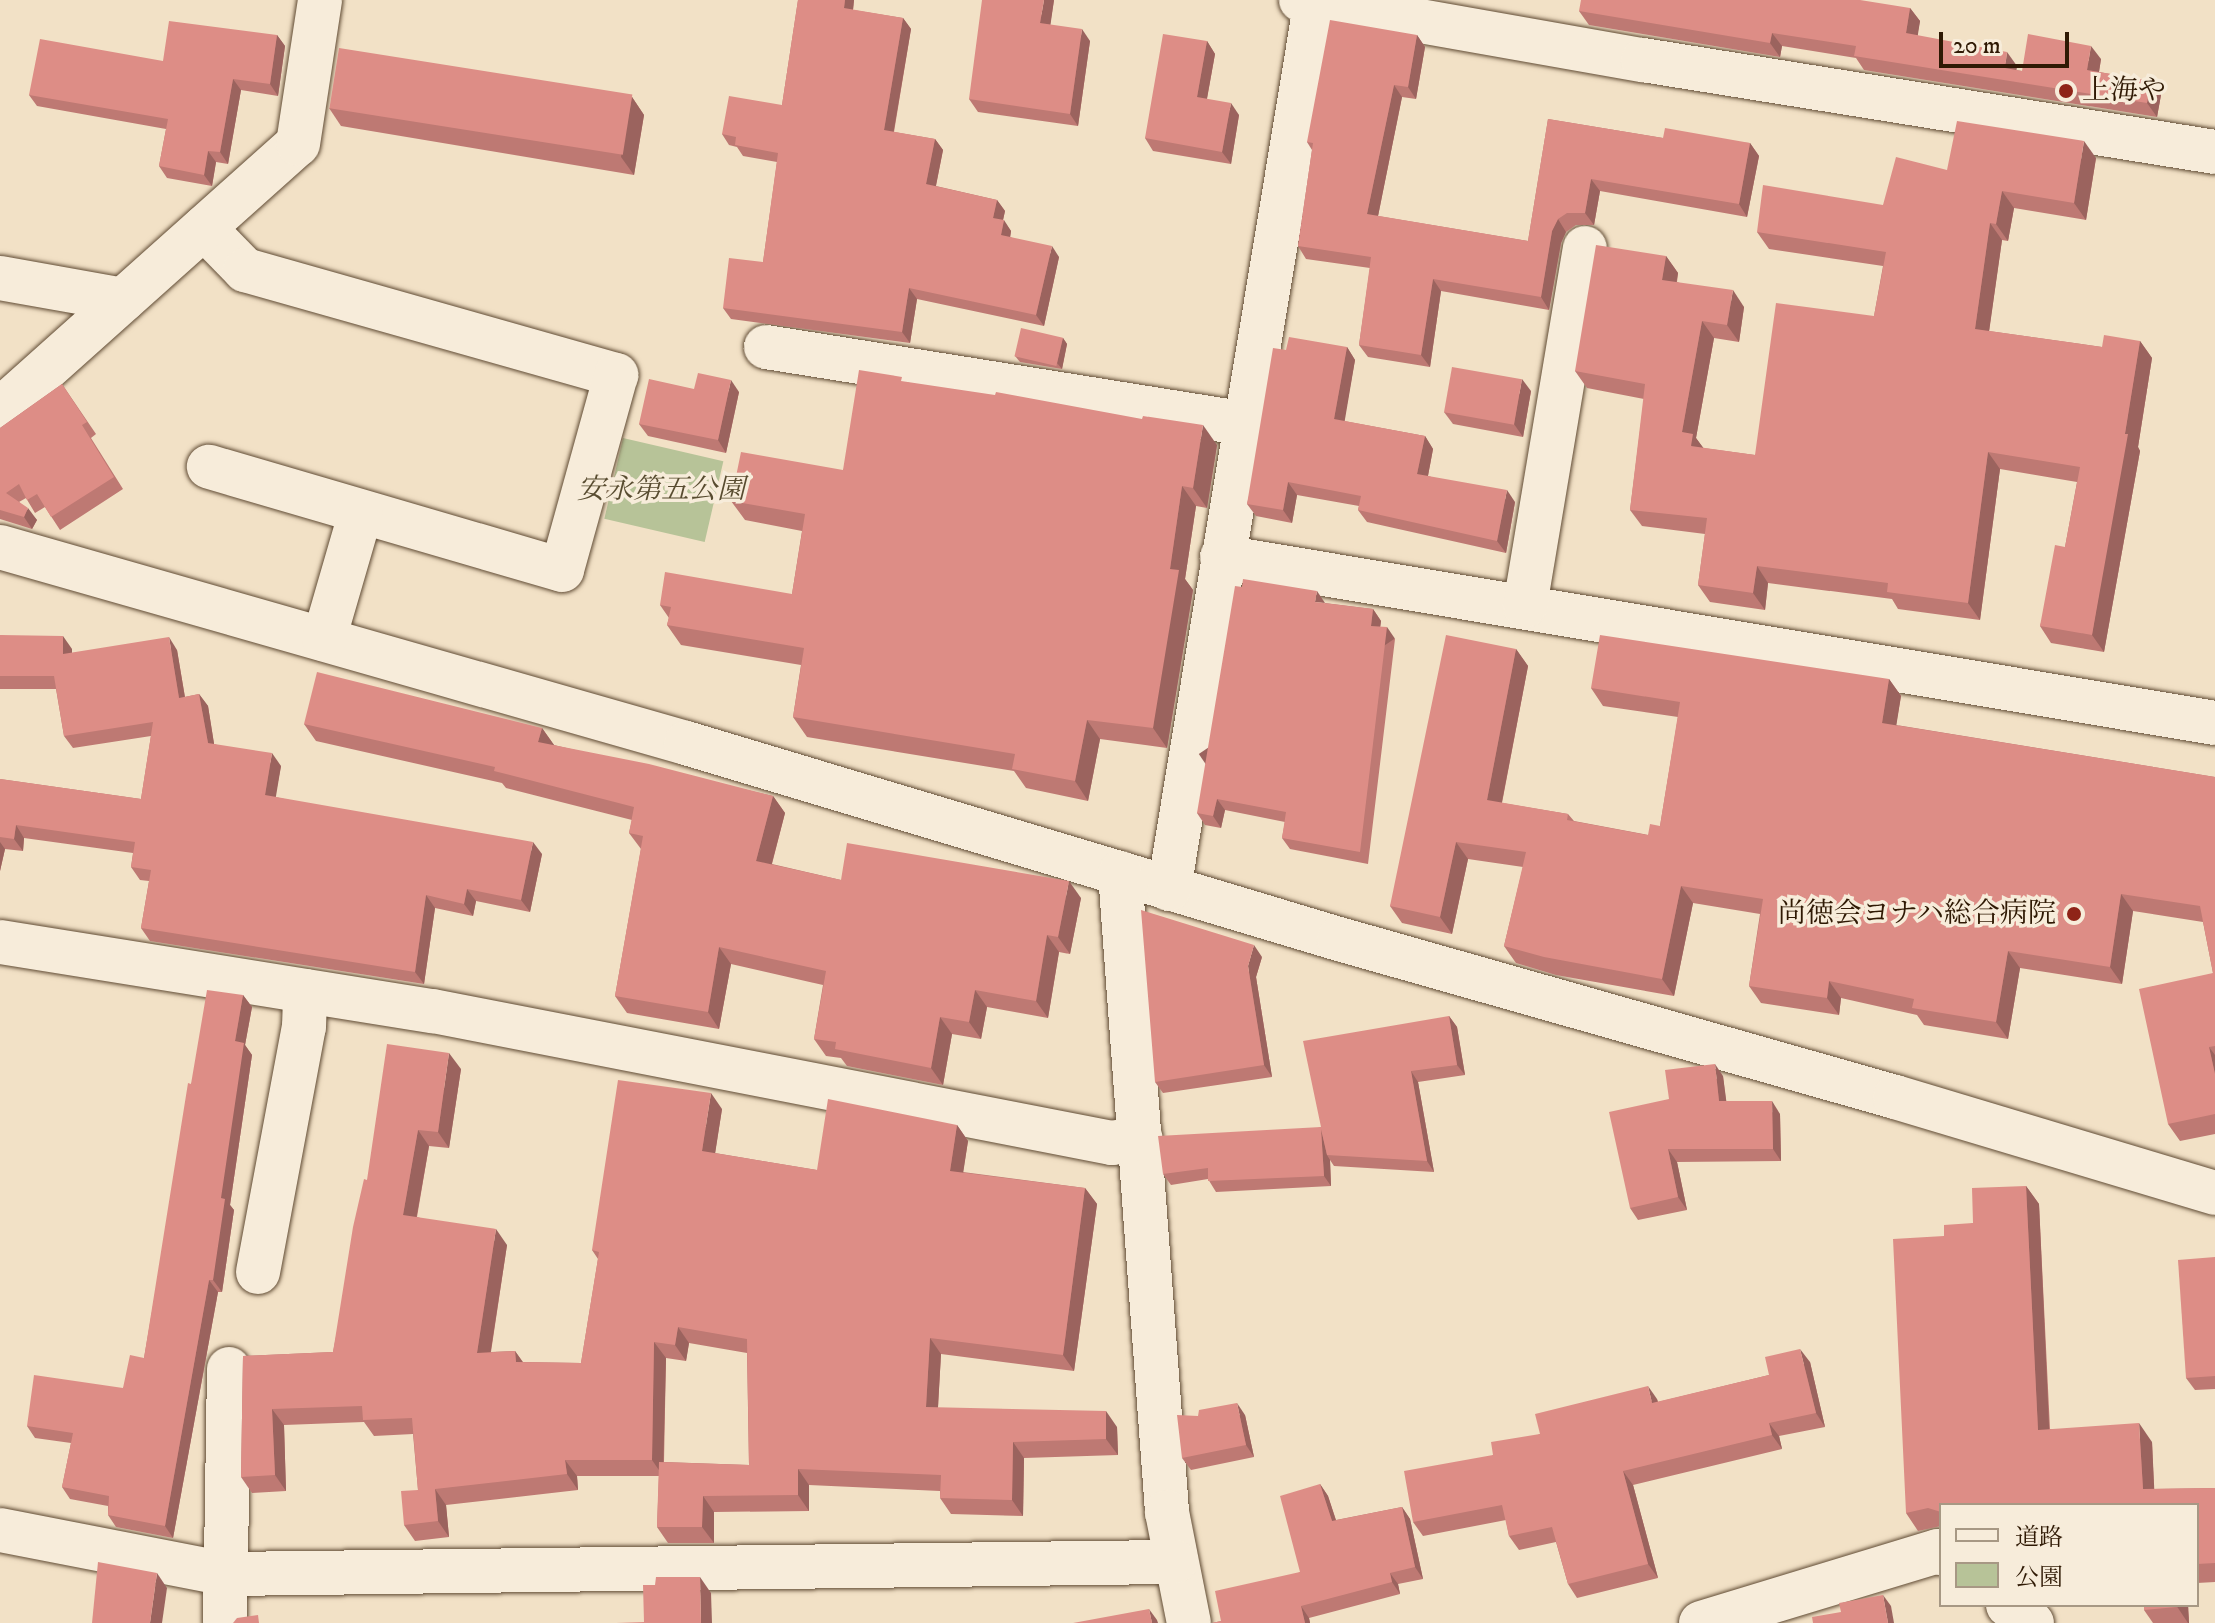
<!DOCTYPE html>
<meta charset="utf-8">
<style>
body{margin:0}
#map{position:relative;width:2215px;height:1623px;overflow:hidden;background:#f2e1c6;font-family:"IM FELL DW Pica","Noto Serif JP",serif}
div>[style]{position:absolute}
.green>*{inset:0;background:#b7c398;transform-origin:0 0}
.roads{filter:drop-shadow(0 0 2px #604b34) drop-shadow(0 0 2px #604b34)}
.minor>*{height:44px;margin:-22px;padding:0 22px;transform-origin:22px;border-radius:22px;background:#f7ecda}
.wall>*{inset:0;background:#be7973}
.shaded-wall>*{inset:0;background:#9b635e;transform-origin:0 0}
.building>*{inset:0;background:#dd8d86;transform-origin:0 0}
.dots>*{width:22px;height:22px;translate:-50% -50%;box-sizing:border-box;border:4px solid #f7ecda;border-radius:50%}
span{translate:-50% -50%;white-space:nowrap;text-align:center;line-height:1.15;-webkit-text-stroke:7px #f7ecda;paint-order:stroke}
.poi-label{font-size:28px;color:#2f1904}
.left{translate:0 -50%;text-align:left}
.right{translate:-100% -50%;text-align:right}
.park-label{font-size:28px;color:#584c30;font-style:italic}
.legend{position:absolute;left:1939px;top:1503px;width:260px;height:104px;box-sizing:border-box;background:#f7ecda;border:2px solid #a79884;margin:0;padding:10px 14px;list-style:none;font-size:24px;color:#2f1904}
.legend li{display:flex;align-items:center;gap:16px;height:40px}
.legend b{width:40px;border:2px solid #a79884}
.scale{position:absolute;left:1939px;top:32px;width:130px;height:36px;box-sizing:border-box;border:4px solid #2f1904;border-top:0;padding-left:10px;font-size:24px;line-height:28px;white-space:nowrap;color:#2f1904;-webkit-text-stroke:6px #f7ecda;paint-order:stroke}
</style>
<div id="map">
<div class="green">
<div style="left:623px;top:438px;width:103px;height:83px;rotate:13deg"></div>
</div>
<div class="roads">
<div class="minor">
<div style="left:1301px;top:0;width:347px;rotate:10deg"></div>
<div style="left:1643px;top:60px;width:579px;rotate:9.14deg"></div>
<div style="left:204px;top:228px;width:59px;rotate:45.7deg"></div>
<div style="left:245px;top:270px;width:386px;rotate:15.8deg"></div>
<div style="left:616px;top:375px;width:202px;rotate:105.5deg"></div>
<div style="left:562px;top:570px;width:368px;rotate:-163.7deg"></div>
<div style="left:0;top:278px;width:125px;rotate:10.1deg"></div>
<div style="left:766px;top:347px;width:485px;rotate:9.1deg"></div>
<div style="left:0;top:410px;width:399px;rotate:-41.8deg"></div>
<div style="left:298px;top:144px;width:146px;rotate:-81.3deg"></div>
<div style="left:0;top:547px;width:713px;rotate:15.95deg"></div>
<div style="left:686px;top:743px;width:682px;rotate:16.71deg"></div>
<div style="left:1339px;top:939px;width:578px;rotate:15.86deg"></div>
<div style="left:1895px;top:1097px;width:334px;rotate:16.7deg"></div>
<div style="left:1222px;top:557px;width:1007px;rotate:9.49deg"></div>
<div style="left:1525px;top:606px;width:363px;rotate:-80.5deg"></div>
<div style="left:324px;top:639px;width:132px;rotate:-73.8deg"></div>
<div style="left:1120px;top:873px;width:641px;rotate:85.79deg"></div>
<div style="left:1167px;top:1512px;width:113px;rotate:78.8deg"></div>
<div style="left:1169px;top:889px;width:901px;rotate:-80.61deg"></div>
<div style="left:0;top:942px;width:438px;rotate:9.1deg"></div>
<div style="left:433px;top:1011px;width:692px;rotate:11deg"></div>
<div style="left:1112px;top:1143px;width:29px;rotate:-10deg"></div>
<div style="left:258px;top:1272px;width:249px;rotate:-79.4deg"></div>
<div style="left:304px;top:1027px;width:36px;rotate:-88deg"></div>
<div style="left:0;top:1530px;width:231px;rotate:11deg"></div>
<div style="left:227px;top:1574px;width:948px;rotate:-0.73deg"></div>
<div style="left:2008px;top:1605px;width:30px;rotate:37deg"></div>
<div style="left:225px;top:1623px;width:254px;rotate:-89.1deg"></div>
<div style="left:1701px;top:1623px;width:248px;rotate:-16.9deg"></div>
<div style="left:1938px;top:1551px;width:4px;rotate:34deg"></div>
</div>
</div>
<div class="wall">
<div style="clip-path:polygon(798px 0,854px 0,853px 10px,903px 18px,911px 29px,894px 132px,935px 139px,943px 150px,936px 186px,997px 200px,1005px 211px,1003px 220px,1011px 231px,1010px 237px,1059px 257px,1044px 326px,917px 299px,910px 343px,731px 319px,723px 308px,763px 262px,777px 162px,743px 156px,737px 147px,729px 145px,722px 134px,782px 105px)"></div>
<div style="clip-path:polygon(1054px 0,1050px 25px,1090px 41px,1078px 126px,978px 112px,969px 99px)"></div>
<div style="clip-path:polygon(1910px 8px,1920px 21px,1917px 36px,2017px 66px,2016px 70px,2022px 71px,2101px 59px,2099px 72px,2151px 81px,2161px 95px,2157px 117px,1864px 70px,1856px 58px,1782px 46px,1780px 57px,1589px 25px,1579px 11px)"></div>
<div style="clip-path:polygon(277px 35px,285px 46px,278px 96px,241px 90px,228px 164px,216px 162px,212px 186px,167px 178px,159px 166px,166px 129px,37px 106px,29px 95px,163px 61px)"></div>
<div style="clip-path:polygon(1417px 35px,1425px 47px,1416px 99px,1402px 97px,1378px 216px,1528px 241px,1548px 119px,1663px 138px,1750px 143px,1759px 156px,1747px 217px,1600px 191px,1594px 225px,1576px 225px,1566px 232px,1561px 243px,1549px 310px,1441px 291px,1430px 367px,1368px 357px,1359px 345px,1370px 268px,1306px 259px,1298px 246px,1312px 150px,1307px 142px)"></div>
<div style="clip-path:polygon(1207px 41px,1215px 54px,1207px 99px,1239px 115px,1231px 164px,1153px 151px,1145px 138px)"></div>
<div style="clip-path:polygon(632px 97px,644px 115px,634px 175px,341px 126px,329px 108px)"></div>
<div style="clip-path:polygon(2096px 158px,2086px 220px,2014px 208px,2008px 241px,2002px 240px,1989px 331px,2102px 347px,2140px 341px,2152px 358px,2138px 447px,2140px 451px,2104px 652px,2051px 643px,2040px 626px,2065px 547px,2077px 482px,2000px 469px,1980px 620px,1898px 609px,1892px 599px,1768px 583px,1765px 610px,1710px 602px,1698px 585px,1705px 534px,1642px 526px,1630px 510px,1644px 399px,1587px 388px,1575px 371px,1666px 256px,1678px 273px,1677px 282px,1744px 307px,1739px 342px,1714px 338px,1696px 438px,1703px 448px,1755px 455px,1874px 316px,1883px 266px,1769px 249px,1757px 232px,1883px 205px,1947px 170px)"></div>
<div style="clip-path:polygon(1063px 338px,1067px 344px,1062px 369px,1020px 362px,1015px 356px)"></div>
<div style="clip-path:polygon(1347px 347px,1355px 360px,1344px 421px,1425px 436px,1433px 449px,1428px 476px,1515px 502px,1506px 553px,1367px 522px,1358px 510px,1359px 506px,1297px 495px,1292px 523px,1256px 516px,1247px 504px,1286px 350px)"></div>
<div style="clip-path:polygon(905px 382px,1217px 445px,1207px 508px,1196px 506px,1185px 579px,1193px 590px,1167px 748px,1100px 739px,1088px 801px,1026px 788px,1014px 771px,807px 737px,793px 717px,801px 665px,681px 645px,667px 625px,669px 618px,660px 605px,792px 594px,802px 531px,745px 520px,731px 501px,843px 470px)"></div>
<div style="clip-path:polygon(62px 384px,96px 434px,91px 438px,123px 489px,60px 530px,45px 507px,35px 513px,26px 498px,19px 502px,37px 520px,32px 529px,0 519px,0 428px)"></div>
<div style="clip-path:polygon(694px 389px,739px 392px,726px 453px,648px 436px,639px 424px)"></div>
<div style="clip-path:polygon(1531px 391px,1523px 437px,1453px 424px,1444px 412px)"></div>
<div style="clip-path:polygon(1325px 603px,1373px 609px,1381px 621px,1380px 627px,1395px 639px,1368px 864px,1290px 849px,1282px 838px,1285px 822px,1225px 810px,1221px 828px,1205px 825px,1197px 813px)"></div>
<div style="clip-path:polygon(0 635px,72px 649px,72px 653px,177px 650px,185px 697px,199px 694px,208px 706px,214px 744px,281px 766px,275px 797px,542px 854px,530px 912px,476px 901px,473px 916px,435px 908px,424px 984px,150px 941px,141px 928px,149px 881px,140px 880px,131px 867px,133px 853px,24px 838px,23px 851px,5px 849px,0 871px,0 779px,141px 799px,151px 736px,73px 748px,64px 736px,56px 689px,0 689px)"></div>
<div style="clip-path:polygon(1516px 649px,1528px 666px,1502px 803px,1568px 814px,1574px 821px,1648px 835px,1660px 826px,1678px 717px,1603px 706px,1591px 688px,1889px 679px,1901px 696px,1896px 725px,2215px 777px,2215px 1134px,2180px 1141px,2168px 1124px,2213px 973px,2203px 922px,2133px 911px,2122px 984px,2020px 968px,2008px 1039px,1924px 1025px,1917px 1015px,1841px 998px,1839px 1015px,1761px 1003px,1749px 986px,1760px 914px,1693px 903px,1674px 996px,1556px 975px,1516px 963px,1504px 946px,1523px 867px,1468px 859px,1452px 934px,1402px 923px,1390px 906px)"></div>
<div style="clip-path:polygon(304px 724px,542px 728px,554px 745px,773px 796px,785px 813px,772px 864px,841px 880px,1081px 898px,1070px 954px,1059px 952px,1048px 1018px,987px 1007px,981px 1039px,952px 1034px,943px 1085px,847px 1066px,841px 1058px,826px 1056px,814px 1039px,823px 985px,731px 964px,719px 1029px,627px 1013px,615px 996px,641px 849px,629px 833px,632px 820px,506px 788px,502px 783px,316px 741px)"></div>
<div style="clip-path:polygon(1262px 957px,1256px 977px,1272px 1077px,1163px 1093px,1155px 1082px)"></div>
<div style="clip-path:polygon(243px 995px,252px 1007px,245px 1045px,252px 1055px,230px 1205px,234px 1210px,222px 1292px,218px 1292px,173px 1538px,116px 1527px,108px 1515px,108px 1506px,70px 1499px,62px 1487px,71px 1443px,35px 1438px,27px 1426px,123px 1388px,144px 1358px,191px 1084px)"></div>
<div style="clip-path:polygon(1449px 1016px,1457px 1027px,1465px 1075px,1418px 1082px,1434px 1172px,1334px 1166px,1330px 1160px,1331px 1186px,1216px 1192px,1208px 1179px,1171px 1185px,1163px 1174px,1321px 1127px)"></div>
<div style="clip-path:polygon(evenodd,461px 1069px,449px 1148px,429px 1146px,417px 1217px,507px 1245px,491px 1352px,515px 1351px,523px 1362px,581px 1363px,598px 1259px,592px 1250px,722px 1109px,715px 1153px,817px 1170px,957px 1125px,968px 1141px,963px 1172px,1085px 1188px,1097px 1204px,1074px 1371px,941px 1354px,938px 1408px,1117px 1427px,1118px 1455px,1024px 1458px,1023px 1516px,951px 1514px,940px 1498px,940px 1491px,809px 1485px,809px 1511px,714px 1512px,714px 1543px,668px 1543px,657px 1527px,659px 1476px,577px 1476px,578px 1490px,446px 1505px,449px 1537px,415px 1541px,404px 1525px,418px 1490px,413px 1434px,374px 1436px,364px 1422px,284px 1425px,286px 1491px,252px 1493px,241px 1477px,243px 1356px,333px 1352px,367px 1180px,461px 1069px,689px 1343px,747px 1353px,749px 1465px,664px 1462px,666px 1358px,686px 1361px,689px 1343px)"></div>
<div style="clip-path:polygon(1723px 1076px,1726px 1101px,1780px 1114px,1781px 1161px,1677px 1162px,1687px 1210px,1638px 1220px,1630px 1208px,1669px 1099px)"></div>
<div style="clip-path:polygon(2026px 1186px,2039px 1204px,2050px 1429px,2152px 1442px,2154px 1489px,2215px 1488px,2215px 1582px,2197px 1583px,2197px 1505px,1941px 1505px,1941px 1526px,1918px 1531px,1906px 1513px,1944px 1236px,1973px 1223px)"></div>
<div style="clip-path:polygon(2215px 1257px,2215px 1389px,2195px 1390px,2186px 1378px)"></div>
<div style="clip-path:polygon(1810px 1362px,1825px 1427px,1779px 1436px,1782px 1449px,1633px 1485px,1658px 1578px,1577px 1598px,1568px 1584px,1556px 1542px,1519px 1550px,1509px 1536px,1506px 1520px,1423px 1536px,1413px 1522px,1493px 1455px,1540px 1434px,1657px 1399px,1658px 1402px,1769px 1375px)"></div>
<div style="clip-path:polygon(1245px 1415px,1254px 1457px,1191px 1470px,1182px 1458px,1198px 1416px)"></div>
<div style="clip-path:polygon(1320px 1484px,1328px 1496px,1336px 1520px,1402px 1507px,1410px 1519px,1423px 1579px,1398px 1584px,1400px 1594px,1309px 1618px,1310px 1623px,1212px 1623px,1221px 1621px,1300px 1572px)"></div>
<div style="clip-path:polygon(2144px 1605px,2188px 1605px,2189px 1623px,2153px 1623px,2144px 1610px)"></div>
</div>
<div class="shaded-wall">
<div style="clip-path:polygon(845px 0,854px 0,852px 19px,844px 8px)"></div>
<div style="clip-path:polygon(1044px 0,1054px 0,1049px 35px,1040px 23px)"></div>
<div style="clip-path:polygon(1910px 8px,1920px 21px,1916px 47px,1906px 33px)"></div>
<div style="clip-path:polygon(903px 18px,911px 29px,892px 141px,884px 130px)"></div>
<div style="clip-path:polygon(1082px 29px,1090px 41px,1078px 126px,1070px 114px)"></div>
<div style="clip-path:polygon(1772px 33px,1782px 46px,1780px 57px,1770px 43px)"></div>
<div style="clip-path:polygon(277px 35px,285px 46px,278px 96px,270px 84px)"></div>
<div style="clip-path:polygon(1417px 35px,1425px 47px,1416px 99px,1408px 87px)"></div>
<div style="clip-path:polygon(1207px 41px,1215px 54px,1205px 109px,1197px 97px)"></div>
<div style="clip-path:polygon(2091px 46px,2101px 59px,2097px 84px,2087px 70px)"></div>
<div style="clip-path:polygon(2007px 52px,2017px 66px,2015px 81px,2005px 68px)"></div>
<div style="clip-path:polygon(233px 79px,241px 90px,228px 164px,220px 152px)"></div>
<div style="clip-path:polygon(2151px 81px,2161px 95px,2157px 117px,2147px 103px)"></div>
<div style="clip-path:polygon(1394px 85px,1402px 97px,1376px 226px,1367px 214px)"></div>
<div style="clip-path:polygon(632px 97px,644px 115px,634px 175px,621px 157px)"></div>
<div style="clip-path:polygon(1231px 103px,1239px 115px,1231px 164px,1222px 152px)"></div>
<div style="clip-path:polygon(935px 139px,943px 150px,934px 195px,926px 184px)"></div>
<div style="clip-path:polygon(2084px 141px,2096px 158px,2086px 220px,2074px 203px)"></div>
<div style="clip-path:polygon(1750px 143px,1759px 156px,1747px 217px,1739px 204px)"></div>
<div style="clip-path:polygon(208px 151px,216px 162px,212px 186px,204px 175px)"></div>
<div style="clip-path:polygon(1591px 179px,1600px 191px,1594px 225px,1585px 213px)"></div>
<div style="clip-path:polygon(2002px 191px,2014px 208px,2008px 241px,1996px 224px)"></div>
<div style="clip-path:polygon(997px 200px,1005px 211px,1001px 229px,993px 218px)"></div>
<div style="clip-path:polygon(1558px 219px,1566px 232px,1561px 243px,1549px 310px,1541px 297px,1552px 231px)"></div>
<div style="clip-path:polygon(1004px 220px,1011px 231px,1009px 246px,1001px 235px)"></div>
<div style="clip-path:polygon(1990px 223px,2002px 240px,1987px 346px,1975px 329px)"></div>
<div style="clip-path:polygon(1052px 246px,1059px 257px,1044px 326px,1036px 315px)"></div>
<div style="clip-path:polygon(1666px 256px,1678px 273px,1674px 297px,1662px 280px)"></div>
<div style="clip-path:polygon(1433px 279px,1441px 291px,1430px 367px,1421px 355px)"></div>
<div style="clip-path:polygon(909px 288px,917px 299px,910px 343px,902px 332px)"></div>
<div style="clip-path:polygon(1733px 290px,1744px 307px,1739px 342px,1727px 325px)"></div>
<div style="clip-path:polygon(1702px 321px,1714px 338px,1696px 438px,1705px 450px,1703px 463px,1682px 432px)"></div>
<div style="clip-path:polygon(1063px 338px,1067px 344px,1062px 369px,1057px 363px)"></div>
<div style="clip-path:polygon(2140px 341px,2152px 358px,2138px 447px,2140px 451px,2104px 652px,2092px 635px)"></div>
<div style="clip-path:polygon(1347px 347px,1355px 360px,1343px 431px,1334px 419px)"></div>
<div style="clip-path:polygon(1522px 379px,1531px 391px,1523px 437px,1514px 424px)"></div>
<div style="clip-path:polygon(731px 380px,739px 392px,726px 453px,718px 440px)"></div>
<div style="clip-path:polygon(1203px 425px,1217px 445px,1207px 508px,1193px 488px)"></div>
<div style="clip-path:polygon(1425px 436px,1433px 449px,1426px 486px,1417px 474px)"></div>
<div style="clip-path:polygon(1988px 452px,2000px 469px,1980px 620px,1968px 603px)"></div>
<div style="clip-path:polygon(1288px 482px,1297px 495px,1292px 523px,1283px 510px)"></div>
<div style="clip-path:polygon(1182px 486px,1196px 506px,1185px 579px,1193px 590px,1167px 748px,1153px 728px,1170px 569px)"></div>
<div style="clip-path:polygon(1507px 490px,1515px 502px,1506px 553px,1497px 541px)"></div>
<div style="clip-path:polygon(28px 508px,37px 520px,32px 529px,24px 517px)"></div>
<div style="clip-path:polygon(1757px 566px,1768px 583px,1765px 610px,1753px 593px)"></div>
<div style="clip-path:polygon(1317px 591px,1325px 603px,1315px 602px)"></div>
<div style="clip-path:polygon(1373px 609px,1381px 621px,1379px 637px,1371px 626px)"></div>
<div style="left:1387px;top:627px;width:14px;height:227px;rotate:56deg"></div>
<div style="clip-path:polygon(63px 636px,72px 649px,72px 666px,63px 654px)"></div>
<div style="clip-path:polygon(169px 637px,177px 650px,187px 710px,179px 698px)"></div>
<div style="clip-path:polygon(1516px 649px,1528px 666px,1499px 817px,1487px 800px)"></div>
<div style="clip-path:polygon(1889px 679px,1901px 696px,1894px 740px,1882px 723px)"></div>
<div style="clip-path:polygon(199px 694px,208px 706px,216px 756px,208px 743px)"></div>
<div style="clip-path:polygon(1087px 720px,1100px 739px,1088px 801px,1075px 781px)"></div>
<div style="clip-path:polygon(542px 728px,554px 745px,550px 759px,538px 742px)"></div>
<div style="clip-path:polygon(272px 753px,281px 766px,274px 808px,265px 795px)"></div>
<div style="clip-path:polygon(773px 796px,785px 813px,768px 878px,756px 861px)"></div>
<div style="clip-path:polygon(1217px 799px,1225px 810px,1221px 828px,1213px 816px)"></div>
<div style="clip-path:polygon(16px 825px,24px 838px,23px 851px,14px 839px)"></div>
<div style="clip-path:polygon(0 842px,5px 849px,0 871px)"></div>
<div style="clip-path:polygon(533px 842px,542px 854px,530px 912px,521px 900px)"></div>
<div style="clip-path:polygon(1456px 842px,1468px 859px,1452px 934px,1440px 917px)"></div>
<div style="clip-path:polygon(1069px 881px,1081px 898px,1070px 954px,1058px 937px)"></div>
<div style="clip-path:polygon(1681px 886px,1693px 903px,1674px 996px,1662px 979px)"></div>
<div style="clip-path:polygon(467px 889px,476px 901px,473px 916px,464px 904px)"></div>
<div style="clip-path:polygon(2121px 894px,2133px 911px,2122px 984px,2110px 967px)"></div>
<div style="clip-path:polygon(426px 895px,435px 908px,424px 984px,415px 972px)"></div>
<div style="clip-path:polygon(1047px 935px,1059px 952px,1048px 1018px,1036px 1001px)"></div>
<div style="clip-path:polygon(1254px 945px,1262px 957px,1256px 977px,1272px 1077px,1264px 1065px,1248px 966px)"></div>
<div style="clip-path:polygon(719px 947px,731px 964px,719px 1029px,708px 1012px)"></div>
<div style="clip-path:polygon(2008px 951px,2020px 968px,2008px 1039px,1996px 1022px)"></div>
<div style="clip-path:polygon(1829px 981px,1841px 998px,1839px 1015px,1827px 998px)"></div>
<div style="clip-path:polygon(975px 990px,987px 1007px,981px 1039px,969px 1022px)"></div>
<div style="clip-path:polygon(243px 995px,252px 1007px,245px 1045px,252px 1055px,230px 1205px,234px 1210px,222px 1292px,213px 1280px,235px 1041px)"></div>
<div style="clip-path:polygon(1449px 1016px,1457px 1027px,1465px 1075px,1457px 1065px)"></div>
<div style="clip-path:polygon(940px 1017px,952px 1034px,943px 1085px,931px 1068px)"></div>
<div style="clip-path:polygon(2209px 1047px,2215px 1055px,2215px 1074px)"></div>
<div style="clip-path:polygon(449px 1053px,461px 1069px,449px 1148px,438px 1132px)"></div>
<div style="clip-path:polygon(1715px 1064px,1723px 1076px,1728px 1114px,1719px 1101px)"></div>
<div style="clip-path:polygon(1411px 1071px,1418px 1082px,1434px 1172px,1427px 1161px)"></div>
<div style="clip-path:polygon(711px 1093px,722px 1109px,713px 1167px,702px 1151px)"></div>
<div style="clip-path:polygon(1772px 1101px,1780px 1114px,1781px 1161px,1773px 1149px)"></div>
<div style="clip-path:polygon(957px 1125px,968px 1141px,961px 1187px,950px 1171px)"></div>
<div style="clip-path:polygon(1321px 1129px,1327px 1155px,1330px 1160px,1331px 1186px,1324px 1176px)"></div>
<div style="clip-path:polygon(418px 1130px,429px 1146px,414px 1231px,403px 1215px)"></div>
<div style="clip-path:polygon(1668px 1149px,1677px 1162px,1687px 1210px,1678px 1197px)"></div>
<div style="clip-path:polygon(2026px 1186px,2039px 1204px,2050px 1448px,2038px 1430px)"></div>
<div style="clip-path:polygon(1085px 1188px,1097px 1204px,1074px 1371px,1063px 1355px)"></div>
<div style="clip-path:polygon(496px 1229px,507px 1245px,488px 1369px,477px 1353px)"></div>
<div style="clip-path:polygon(209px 1280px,218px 1292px,173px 1538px,165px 1526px)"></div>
<div style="clip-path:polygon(678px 1327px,689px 1343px,686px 1361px,675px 1345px)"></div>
<div style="clip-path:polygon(930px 1338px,941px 1354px,937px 1423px,926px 1407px)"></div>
<div style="clip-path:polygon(654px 1342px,666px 1358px,663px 1476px,652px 1460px)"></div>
<div style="clip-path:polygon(1800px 1349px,1810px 1362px,1825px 1427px,1816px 1413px)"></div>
<div style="clip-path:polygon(515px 1351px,526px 1367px,516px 1362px)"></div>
<div style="clip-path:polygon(1648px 1386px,1657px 1399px,1662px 1417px,1652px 1403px)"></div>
<div style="clip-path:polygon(1237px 1403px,1245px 1415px,1254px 1457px,1246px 1445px)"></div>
<div style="clip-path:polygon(272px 1409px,284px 1425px,286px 1491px,275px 1475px)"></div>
<div style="clip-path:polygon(1106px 1411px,1117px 1427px,1118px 1455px,1106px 1439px)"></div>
<div style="clip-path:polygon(1769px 1423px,1779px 1436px,1782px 1449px,1772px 1435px)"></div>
<div style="clip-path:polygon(2139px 1423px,2152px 1442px,2155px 1505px,2143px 1489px)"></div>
<div style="clip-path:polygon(1013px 1442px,1024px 1458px,1023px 1516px,1012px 1500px)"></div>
<div style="clip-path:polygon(565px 1460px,577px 1476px,578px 1490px,567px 1474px)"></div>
<div style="clip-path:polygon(798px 1469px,809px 1485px,809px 1511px,798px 1495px)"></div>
<div style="clip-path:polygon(1623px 1471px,1633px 1485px,1658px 1578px,1648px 1564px)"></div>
<div style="clip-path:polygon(1320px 1484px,1328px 1496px,1340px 1533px,1332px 1521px)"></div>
<div style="clip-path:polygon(435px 1489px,446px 1505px,449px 1537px,438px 1521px)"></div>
<div style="clip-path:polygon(703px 1496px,714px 1512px,714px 1543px,702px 1527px)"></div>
<div style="clip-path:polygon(1402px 1507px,1410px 1519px,1423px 1579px,1415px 1567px)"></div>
<div style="clip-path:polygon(157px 1573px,167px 1588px,162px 1623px,150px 1623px)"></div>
<div style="clip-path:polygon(1390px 1573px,1398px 1584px,1400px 1594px,1392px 1582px)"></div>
<div style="clip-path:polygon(700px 1577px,711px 1593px,712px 1623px,701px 1623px)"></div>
<div style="clip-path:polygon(1883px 1595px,1891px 1606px,1894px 1623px,1888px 1623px)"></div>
<div style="clip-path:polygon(2176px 1605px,2188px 1605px,2189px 1623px,2188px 1623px)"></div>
<div style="clip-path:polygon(1301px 1606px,1309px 1618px,1310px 1623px,1305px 1623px)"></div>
<div style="clip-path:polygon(1149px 1609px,1157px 1620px,1158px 1623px,1152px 1623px)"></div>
</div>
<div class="building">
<div style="clip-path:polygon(798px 0,845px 0,844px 8px,903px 18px,884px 130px,935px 139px,926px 184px,997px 200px,993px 218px,1004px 220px,1001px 235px,1052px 246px,1036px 315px,909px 288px,902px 332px,723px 308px,729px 258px,763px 262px,778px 153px,735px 145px,736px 137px,722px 134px,729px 96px,782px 105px)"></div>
<div style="clip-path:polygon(982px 0,1044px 0,1040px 23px,1082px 29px,1070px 114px,969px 99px)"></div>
<div style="clip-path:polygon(1581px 0,1860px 0,1910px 8px,1906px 33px,2007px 52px,2005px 68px,2022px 71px,2028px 34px,2091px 46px,2087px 70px,2151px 81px,2147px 103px,1854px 56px,1856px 46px,1772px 33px,1770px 43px,1579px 11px)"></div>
<div style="clip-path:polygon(1330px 20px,1417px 35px,1408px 87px,1394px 85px,1367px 214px,1528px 241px,1548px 119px,1663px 138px,1665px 128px,1750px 143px,1739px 204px,1591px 179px,1585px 213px,1567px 213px,1558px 219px,1552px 231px,1541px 297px,1433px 279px,1421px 355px,1359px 345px,1371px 257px,1298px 246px,1313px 143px,1307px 142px)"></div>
<div style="clip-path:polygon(169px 21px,277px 35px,270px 84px,233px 79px,220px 152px,208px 151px,204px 175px,159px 166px,168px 119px,29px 95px,40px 39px,163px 61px)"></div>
<div style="clip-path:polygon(1163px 34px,1207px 41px,1197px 97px,1231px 103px,1222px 152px,1145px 138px)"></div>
<div style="left:339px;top:48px;width:297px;height:61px;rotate:9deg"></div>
<div style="clip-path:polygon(1957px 121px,2084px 141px,2074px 203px,2002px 191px,1996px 224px,1990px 223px,1975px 329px,2102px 347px,2104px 335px,2140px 341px,2125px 434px,2128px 434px,2092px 635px,2040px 626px,2055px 545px,2065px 547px,2080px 467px,1988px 452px,1968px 603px,1887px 592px,1888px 583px,1757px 566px,1753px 593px,1698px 585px,1707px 518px,1630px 510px,1645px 384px,1575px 371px,1596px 245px,1666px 256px,1662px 280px,1733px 290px,1727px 325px,1702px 321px,1682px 432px,1693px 434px,1691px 446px,1755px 455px,1776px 303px,1874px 316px,1886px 252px,1757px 232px,1763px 185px,1883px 205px,1896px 157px,1947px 170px)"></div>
<div style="left:1021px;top:328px;width:43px;height:29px;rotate:13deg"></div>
<div style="clip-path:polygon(1289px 337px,1347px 347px,1334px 419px,1425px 436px,1417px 474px,1507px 490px,1497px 541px,1358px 510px,1361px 496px,1288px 482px,1283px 510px,1247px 504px,1273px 348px,1286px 350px)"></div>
<div style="left:1452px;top:367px;width:71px;height:46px;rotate:10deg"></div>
<div style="clip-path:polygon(859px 370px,902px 377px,901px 381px,995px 395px,996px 392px,1142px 419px,1143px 416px,1203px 425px,1193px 488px,1182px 486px,1170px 569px,1179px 570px,1153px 728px,1087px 720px,1075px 781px,1012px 769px,1015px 754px,793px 717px,804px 648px,667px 625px,671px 607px,660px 605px,665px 572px,792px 594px,805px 514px,731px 501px,741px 452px,843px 470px)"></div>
<div style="clip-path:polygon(698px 373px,731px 380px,718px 440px,639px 424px,649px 379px,694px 389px)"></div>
<div style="clip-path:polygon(62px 384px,87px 422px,82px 425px,114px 477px,51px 517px,37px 494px,27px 500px,19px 484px,6px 493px,28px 508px,24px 517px,0 510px,0 428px)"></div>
<div style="clip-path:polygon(1243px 579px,1317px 591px,1315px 602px,1373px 609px,1371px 626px,1387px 627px,1360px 852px,1282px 838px,1286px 812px,1217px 799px,1213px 816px,1197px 813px,1235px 586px,1242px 587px)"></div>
<div style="clip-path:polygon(0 635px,63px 636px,63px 654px,169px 637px,179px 698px,199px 694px,208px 743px,272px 753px,265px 795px,533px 842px,521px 900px,467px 889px,464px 904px,426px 895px,415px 972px,141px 928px,151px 870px,131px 867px,135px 842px,16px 825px,14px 839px,0 837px,0 779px,141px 799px,153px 722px,64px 736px,54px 676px,0 676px)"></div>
<div style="clip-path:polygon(1446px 635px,1516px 649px,1487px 800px,1568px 814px,1567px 820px,1648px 835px,1650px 824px,1660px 826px,1680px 702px,1591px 688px,1600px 635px,1889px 679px,1882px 723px,2215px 777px,2215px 1046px,2209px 1047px,2215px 1074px,2215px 1114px,2168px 1124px,2139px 989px,2213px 973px,2200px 906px,2121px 894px,2110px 967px,2008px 951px,1996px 1022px,1912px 1008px,1914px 999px,1829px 981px,1827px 998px,1749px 986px,1763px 899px,1681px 886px,1662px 979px,1544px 957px,1504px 946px,1526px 852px,1456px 842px,1440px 917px,1390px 906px)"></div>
<div style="clip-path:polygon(317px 672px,542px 728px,538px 742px,649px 764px,773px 796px,756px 861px,841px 880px,847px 843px,1069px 881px,1058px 937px,1047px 935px,1036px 1001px,975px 990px,969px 1022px,940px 1017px,931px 1068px,835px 1049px,836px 1042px,814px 1039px,826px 971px,719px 947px,708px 1012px,615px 996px,643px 836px,629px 833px,634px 807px,494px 771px,495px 767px,304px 724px)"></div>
<div style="clip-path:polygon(1141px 910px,1254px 945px,1248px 966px,1264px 1065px,1155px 1082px)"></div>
<div style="clip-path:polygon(207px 990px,243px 995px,235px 1041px,244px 1043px,221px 1198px,225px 1199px,213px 1280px,209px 1280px,165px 1526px,108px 1515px,109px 1496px,62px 1487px,73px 1433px,27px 1426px,34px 1375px,123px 1388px,130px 1355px,144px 1358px,188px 1083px,191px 1084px)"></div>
<div style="clip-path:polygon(1449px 1016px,1457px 1065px,1411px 1071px,1427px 1161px,1327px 1155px,1321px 1129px,1324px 1176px,1208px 1181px,1208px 1168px,1163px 1174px,1158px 1136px,1321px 1127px,1303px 1041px)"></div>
<div style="clip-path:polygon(387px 1044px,449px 1053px,438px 1132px,418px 1130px,403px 1215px,496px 1229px,477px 1353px,515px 1351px,516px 1362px,581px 1363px,599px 1252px,592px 1250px,618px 1080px,711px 1093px,702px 1151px,817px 1170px,828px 1099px,957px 1125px,950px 1171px,1085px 1188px,1063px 1355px,930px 1338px,926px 1407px,1106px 1411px,1106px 1439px,1013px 1442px,1012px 1500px,940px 1498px,941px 1475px,798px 1469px,798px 1495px,703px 1496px,702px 1527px,657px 1527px,659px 1462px,749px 1465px,747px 1339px,678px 1327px,675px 1345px,654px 1342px,652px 1460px,565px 1460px,567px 1474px,435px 1489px,438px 1521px,404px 1525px,401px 1491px,418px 1490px,412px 1418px,363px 1420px,362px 1406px,272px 1409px,275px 1475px,241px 1477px,243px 1356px,333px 1352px,353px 1227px,364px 1179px,367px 1180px)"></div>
<div style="clip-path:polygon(1715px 1064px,1719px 1101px,1772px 1101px,1773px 1149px,1668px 1149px,1678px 1197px,1630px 1208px,1609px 1112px,1669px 1099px,1665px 1070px)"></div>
<div style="clip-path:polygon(2026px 1186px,2038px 1430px,2139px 1423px,2143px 1489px,2215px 1488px,2215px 1563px,2197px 1564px,2197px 1505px,1941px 1505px,1941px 1512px,1928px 1508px,1906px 1513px,1893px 1239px,1944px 1236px,1944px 1225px,1973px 1223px,1972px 1188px)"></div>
<div style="clip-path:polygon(2215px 1257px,2215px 1376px,2186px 1378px,2178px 1260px)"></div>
<div style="clip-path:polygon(1800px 1349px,1816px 1413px,1769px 1423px,1772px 1435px,1623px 1471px,1648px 1564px,1568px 1584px,1552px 1527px,1509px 1536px,1502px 1505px,1413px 1522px,1404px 1471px,1493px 1455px,1491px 1442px,1540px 1434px,1535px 1414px,1648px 1386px,1652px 1403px,1769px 1375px,1765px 1357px)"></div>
<div style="clip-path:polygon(1237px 1403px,1246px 1445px,1182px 1458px,1177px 1415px,1198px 1416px,1199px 1410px)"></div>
<div style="clip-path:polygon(1320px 1484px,1332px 1521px,1402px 1507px,1415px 1567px,1390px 1573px,1392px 1582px,1301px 1606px,1305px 1623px,1212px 1623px,1221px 1621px,1215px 1591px,1300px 1572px,1280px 1496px)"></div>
<div style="clip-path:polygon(98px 1562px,157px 1573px,150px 1623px,92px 1623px)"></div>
<div style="clip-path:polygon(656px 1577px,700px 1577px,701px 1623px,616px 1623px,644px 1622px,643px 1585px,655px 1585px)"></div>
<div style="clip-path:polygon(1883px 1595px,1888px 1623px,1813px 1623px,1812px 1617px,1841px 1612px,1839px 1603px)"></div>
<div style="clip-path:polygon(2144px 1605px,2176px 1605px,2177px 1607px,2144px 1610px)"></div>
<div style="clip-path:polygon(1149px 1609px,1152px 1623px,1073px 1623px)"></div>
<div style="clip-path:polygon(258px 1615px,259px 1623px,233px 1623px,237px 1618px)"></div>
</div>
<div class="dots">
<div style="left:2066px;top:91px;background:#8f2418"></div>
<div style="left:2074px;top:914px;background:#8f2418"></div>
</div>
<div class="poi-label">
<span class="left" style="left:2082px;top:91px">上海や</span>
<span class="right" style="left:2056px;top:914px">尚徳会ヨナハ総合病院</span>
</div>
<div class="park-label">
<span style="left:661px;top:490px">安永第五公園</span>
</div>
<ul class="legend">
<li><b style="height:10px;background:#f7ecda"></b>道路</li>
<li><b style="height:22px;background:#b7c398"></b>公園</li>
</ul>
<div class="scale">20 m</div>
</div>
